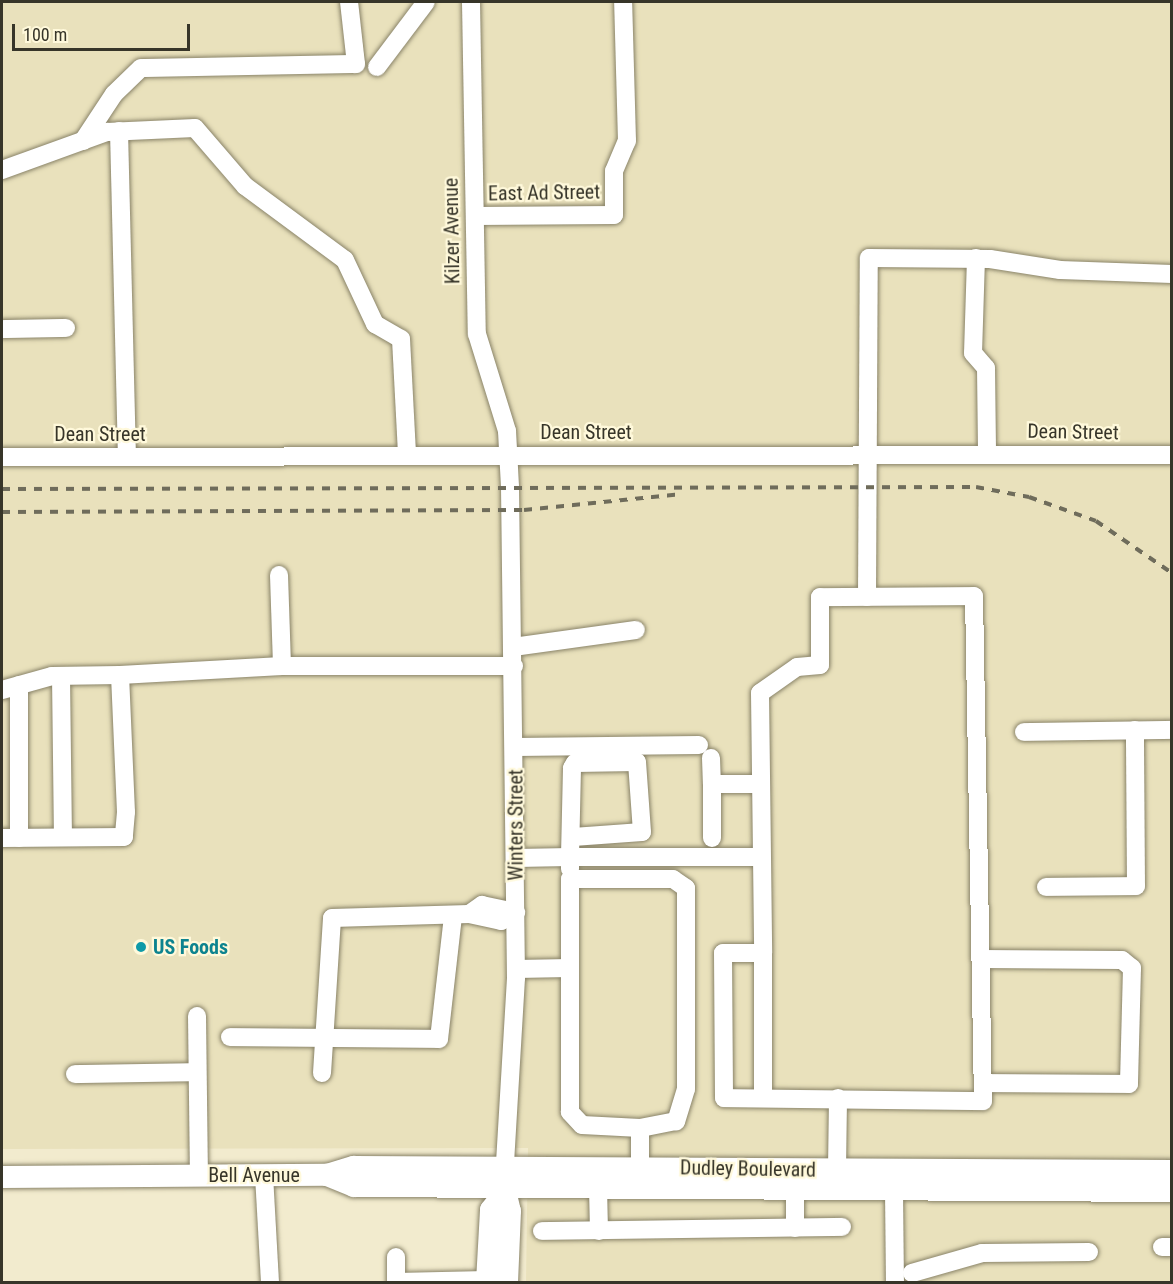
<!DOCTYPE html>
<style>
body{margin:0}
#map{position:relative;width:1173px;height:1284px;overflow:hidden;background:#f2ebce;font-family:"Roboto Condensed",sans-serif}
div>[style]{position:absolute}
.built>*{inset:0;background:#e9e1bc}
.roads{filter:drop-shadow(0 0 2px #898368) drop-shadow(0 0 2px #898368)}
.minor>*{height:18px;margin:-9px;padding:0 9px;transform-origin:9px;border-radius:9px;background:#fff}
.major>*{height:22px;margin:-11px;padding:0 11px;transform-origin:11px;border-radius:11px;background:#fff}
.rail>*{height:4px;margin-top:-2px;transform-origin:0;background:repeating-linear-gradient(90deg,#6f6c5b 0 8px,transparent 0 16px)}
.dots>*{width:16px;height:16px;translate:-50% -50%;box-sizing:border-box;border:3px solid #fff9db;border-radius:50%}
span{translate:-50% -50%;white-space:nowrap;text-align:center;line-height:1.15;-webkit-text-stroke:4.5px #fff9db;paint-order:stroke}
.street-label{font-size:20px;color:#373529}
.culture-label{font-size:20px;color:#0d838f;font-weight:700}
.left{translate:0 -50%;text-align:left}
.frame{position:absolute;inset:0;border:3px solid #373529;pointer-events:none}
.scale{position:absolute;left:12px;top:24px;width:178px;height:27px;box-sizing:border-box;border:3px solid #373529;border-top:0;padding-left:8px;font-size:18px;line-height:21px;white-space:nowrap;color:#373529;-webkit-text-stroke:4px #fff9db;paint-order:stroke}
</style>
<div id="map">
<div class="built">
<div style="clip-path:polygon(2px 2px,1171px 2px,1171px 1282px,526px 1282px,528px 1148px,2px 1149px)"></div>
</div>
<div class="roads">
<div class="minor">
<div style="left:471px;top:2px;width:332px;rotate:89deg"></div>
<div style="left:477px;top:334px;width:102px;rotate:72.8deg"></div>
<div style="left:507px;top:431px;width:56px;rotate:86.9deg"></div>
<div style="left:510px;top:487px;width:491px;rotate:89.3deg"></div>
<div style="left:516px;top:978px;width:203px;rotate:93.4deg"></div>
<div style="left:377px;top:67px;width:81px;rotate:-53deg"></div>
<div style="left:119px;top:131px;width:326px;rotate:88.6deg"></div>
<div style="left:83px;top:141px;width:56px;rotate:-56.6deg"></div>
<div style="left:114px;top:94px;width:37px;rotate:-44deg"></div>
<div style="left:141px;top:68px;width:215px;rotate:-1.1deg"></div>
<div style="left:356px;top:64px;width:62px;rotate:-96.4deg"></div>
<div style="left:2px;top:170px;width:112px;rotate:-19.9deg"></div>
<div style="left:107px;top:132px;width:88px;rotate:-2.6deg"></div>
<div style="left:195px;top:128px;width:77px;rotate:49.2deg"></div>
<div style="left:245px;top:186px;width:124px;rotate:36.5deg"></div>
<div style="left:345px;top:260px;width:71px;rotate:64.9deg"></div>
<div style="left:375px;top:324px;width:30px;rotate:30deg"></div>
<div style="left:401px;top:339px;width:116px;rotate:87deg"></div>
<div style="left:475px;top:216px;width:139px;rotate:-0.4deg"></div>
<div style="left:614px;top:215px;width:44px;rotate:-90deg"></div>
<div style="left:614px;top:171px;width:33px;rotate:-67deg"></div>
<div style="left:627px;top:141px;width:139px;rotate:-91.6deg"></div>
<div style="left:976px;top:258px;width:95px;rotate:91.8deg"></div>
<div style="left:973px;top:353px;width:20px;rotate:49deg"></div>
<div style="left:986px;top:368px;width:85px;rotate:89.3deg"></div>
<div style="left:2px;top:329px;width:64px;rotate:-0.9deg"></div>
<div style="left:2px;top:457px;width:1170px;rotate:-0.1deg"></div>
<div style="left:279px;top:575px;width:91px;rotate:88.1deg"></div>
<div style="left:282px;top:666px;width:232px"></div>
<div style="left:867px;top:597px;width:339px;rotate:-89.7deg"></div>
<div style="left:869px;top:258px;width:121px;rotate:0.5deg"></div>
<div style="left:990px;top:259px;width:71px;rotate:8.9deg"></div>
<div style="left:1060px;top:270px;width:112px;rotate:2deg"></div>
<div style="left:513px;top:647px;width:124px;rotate:-7.9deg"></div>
<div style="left:120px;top:675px;width:162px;rotate:-3.2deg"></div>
<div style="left:61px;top:676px;width:161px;rotate:89.3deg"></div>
<div style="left:19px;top:685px;width:153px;rotate:90deg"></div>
<div style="left:2px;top:690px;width:52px;rotate:-15.6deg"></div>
<div style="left:52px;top:676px;width:68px;rotate:-0.8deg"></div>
<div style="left:120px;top:675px;width:137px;rotate:87.5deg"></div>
<div style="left:126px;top:812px;width:25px;rotate:95deg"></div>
<div style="left:124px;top:837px;width:122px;rotate:179.5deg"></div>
<div style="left:1024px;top:732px;width:148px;rotate:-0.8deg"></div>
<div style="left:515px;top:747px;width:184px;rotate:-0.6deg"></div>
<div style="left:711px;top:758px;width:26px;rotate:88deg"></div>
<div style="left:573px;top:837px;width:69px;rotate:-4.1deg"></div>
<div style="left:642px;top:832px;width:70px;rotate:-94.1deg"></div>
<div style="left:637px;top:762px;width:62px;rotate:179.1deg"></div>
<div style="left:575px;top:763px;width:6px;rotate:121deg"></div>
<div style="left:572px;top:768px;width:89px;rotate:91.3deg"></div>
<div style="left:570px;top:857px;width:191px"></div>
<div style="left:712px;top:838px;width:54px;rotate:-90deg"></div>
<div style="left:712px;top:784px;width:49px"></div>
<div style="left:516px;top:858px;width:54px;rotate:-1.1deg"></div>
<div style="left:570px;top:857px;width:12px;rotate:90deg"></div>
<div style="left:570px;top:879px;width:103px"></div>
<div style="left:673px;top:879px;width:16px;rotate:35deg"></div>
<div style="left:686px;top:888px;width:201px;rotate:90deg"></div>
<div style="left:686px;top:1089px;width:34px;rotate:107deg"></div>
<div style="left:676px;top:1121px;width:37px;rotate:169deg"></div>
<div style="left:640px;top:1128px;width:58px;rotate:-177deg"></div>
<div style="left:582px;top:1125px;width:18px;rotate:-133deg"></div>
<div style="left:570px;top:1112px;width:233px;rotate:-90deg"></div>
<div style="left:1046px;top:887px;width:90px;rotate:-0.6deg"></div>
<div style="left:1136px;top:886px;width:156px;rotate:-90.4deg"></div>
<div style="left:469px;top:914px;width:33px;rotate:12deg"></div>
<div style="left:501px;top:921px;width:12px;rotate:-42deg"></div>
<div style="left:763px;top:953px;width:40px;rotate:180deg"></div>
<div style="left:723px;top:953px;width:145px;rotate:89.6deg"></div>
<div style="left:724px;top:1098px;width:259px;rotate:0.7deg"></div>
<div style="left:983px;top:1101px;width:505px;rotate:-91.02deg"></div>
<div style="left:974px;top:596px;width:154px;rotate:179.6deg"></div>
<div style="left:820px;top:597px;width:68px;rotate:90deg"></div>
<div style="left:820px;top:665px;width:23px;rotate:175deg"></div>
<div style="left:797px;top:667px;width:45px;rotate:144.9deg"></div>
<div style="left:760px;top:693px;width:260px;rotate:89.3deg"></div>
<div style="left:763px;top:953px;width:145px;rotate:90deg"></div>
<div style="left:981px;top:959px;width:141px;rotate:0.4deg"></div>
<div style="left:1122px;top:960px;width:13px;rotate:39deg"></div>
<div style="left:1132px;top:968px;width:116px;rotate:91.5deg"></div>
<div style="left:1129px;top:1084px;width:146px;rotate:-179.6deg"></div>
<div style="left:516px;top:969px;width:54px;rotate:-1.1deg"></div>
<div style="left:197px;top:1016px;width:160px;rotate:89.3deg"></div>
<div style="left:230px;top:1037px;width:209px;rotate:0.5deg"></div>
<div style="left:439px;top:1039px;width:124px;rotate:-83.5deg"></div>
<div style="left:322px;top:1073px;width:155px;rotate:-86.3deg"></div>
<div style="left:332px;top:918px;width:137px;rotate:-1.7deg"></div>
<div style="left:469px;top:914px;width:16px;rotate:-35deg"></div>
<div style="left:482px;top:905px;width:35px;rotate:12deg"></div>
<div style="left:75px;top:1074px;width:122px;rotate:-0.9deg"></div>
<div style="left:640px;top:1128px;width:40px;rotate:90deg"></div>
<div style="left:837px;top:1170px;width:72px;rotate:-89.2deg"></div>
<div style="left:264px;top:1175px;width:107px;rotate:86.8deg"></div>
<div style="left:598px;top:1187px;width:44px;rotate:88.7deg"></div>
<div style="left:795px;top:1189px;width:39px;rotate:90deg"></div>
<div style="left:894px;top:1191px;width:91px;rotate:89.4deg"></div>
<div style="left:542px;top:1231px;width:300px;rotate:-0.8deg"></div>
<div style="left:1162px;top:1247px;width:10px"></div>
<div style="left:396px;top:1257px;width:25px;rotate:90deg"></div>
<div style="left:396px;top:1282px;width:91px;rotate:-1.3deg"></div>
<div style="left:912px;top:1273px;width:73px;rotate:-15.9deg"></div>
<div style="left:982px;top:1253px;width:107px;rotate:-0.5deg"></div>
</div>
<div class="major">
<div style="left:327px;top:1175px;width:28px;rotate:-17deg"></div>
<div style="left:354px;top:1167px;width:818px;rotate:0.28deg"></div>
<div style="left:2px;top:1177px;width:325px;rotate:-0.4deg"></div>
<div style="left:327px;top:1175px;width:29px;rotate:22deg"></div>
<div style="left:354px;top:1186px;width:818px;rotate:0.35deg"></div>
<div style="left:504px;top:1186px;width:26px;rotate:77deg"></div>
<div style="left:510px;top:1211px;width:71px;rotate:92.4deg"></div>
<div style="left:487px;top:1282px;width:72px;rotate:-86.8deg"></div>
<div style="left:491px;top:1210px;width:19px;rotate:-51deg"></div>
</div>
</div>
<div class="rail">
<div style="left:2px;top:489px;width:974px;rotate:-0.12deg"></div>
<div style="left:976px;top:487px;width:54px;rotate:10.7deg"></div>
<div style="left:1029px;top:497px;width:71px;rotate:19.7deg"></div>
<div style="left:1096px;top:521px;width:92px;rotate:34.4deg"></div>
<div style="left:2px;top:512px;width:522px;rotate:-0.22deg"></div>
<div style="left:524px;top:510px;width:159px;rotate:-5.8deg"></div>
</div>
<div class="dots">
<div style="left:141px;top:947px;background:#0f9aa8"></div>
</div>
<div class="street-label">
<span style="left:544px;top:193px;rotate:-1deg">East Ad Street</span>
<span style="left:452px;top:231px;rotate:-91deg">Kilzer Avenue</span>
<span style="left:586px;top:432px">Dean Street</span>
<span style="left:1073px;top:432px;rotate:1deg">Dean Street</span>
<span style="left:100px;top:434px">Dean Street</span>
<span style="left:516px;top:825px;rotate:-90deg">Winters Street</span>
<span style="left:748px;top:1169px;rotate:1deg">Dudley Boulevard</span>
<span style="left:254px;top:1175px">Bell Avenue</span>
</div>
<div class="culture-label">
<span class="left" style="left:153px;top:947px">US Foods</span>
</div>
<div class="frame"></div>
<div class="scale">100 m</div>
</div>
